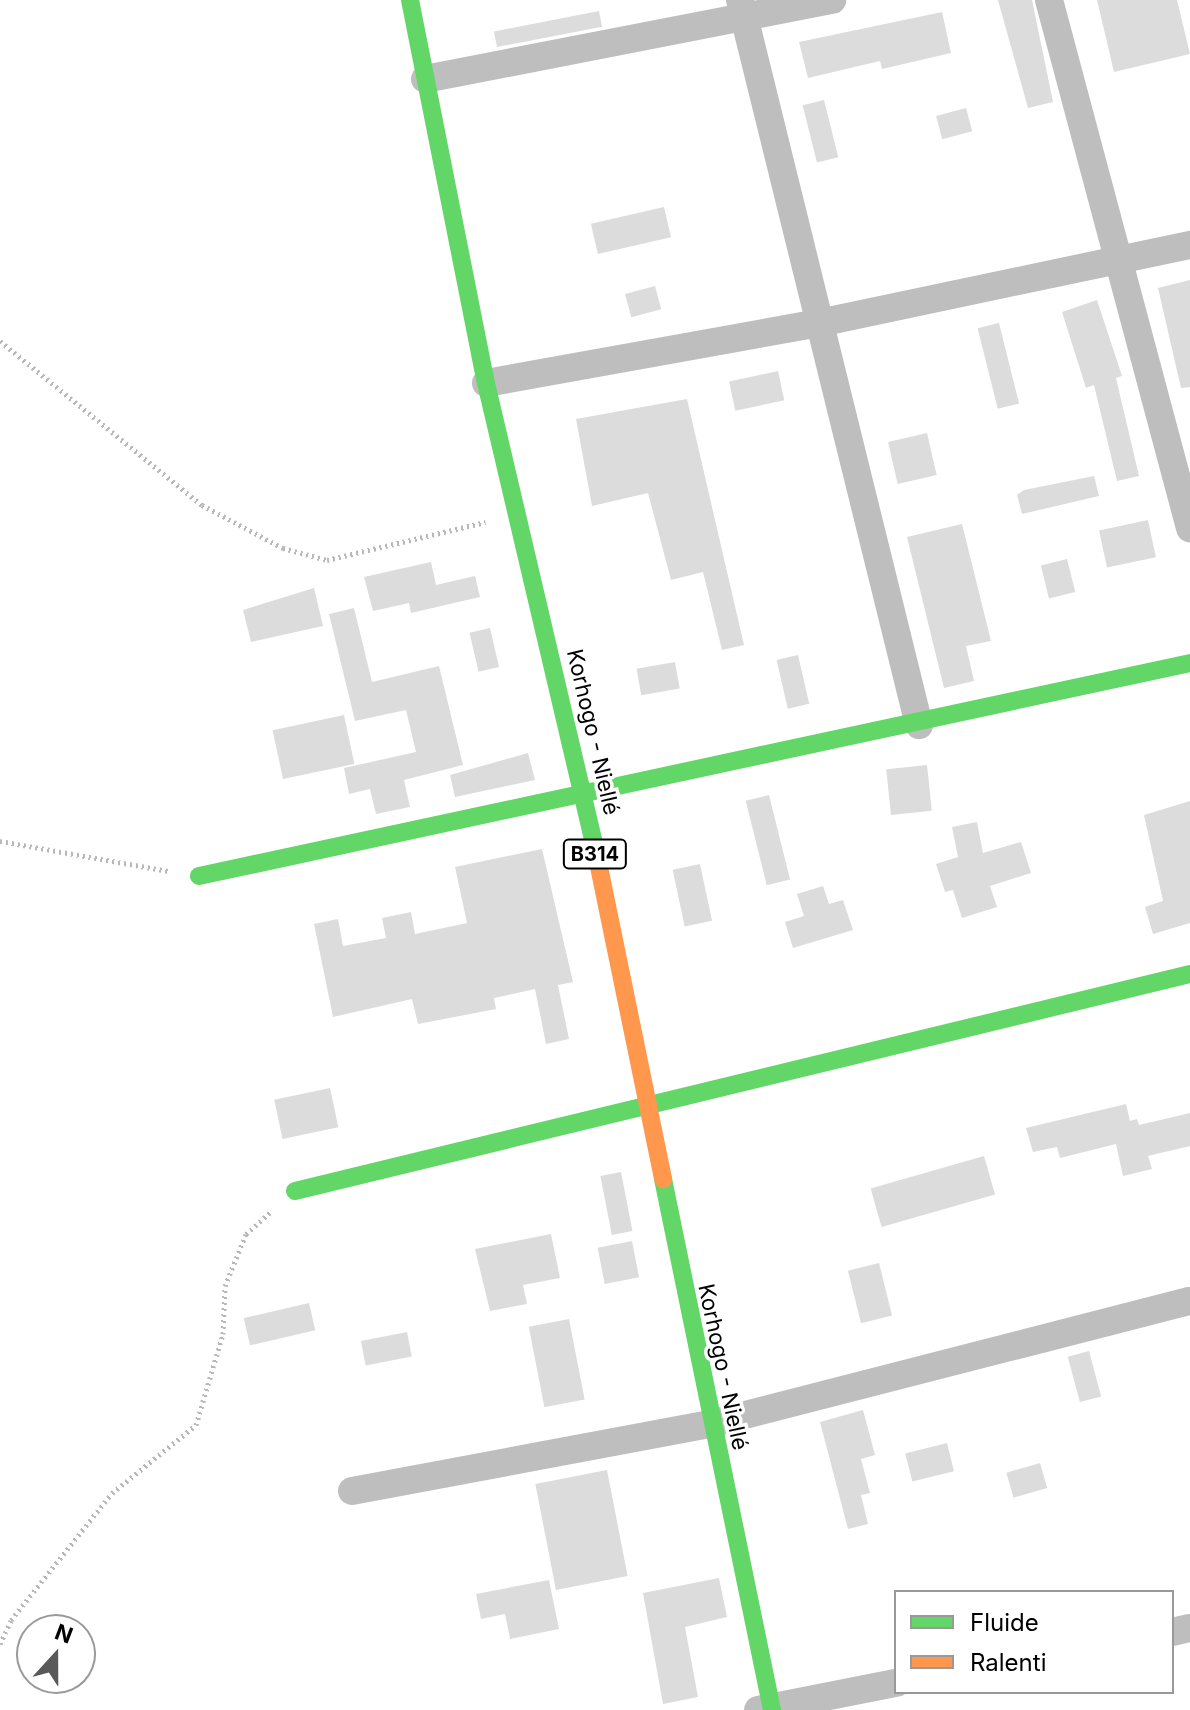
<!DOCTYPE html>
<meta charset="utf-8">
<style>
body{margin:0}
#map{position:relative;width:1190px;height:1710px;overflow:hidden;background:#fff;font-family:Inter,sans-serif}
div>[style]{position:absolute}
.building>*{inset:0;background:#dcdcdc;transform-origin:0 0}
.path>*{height:5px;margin-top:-2.5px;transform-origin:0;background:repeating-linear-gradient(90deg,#b8b8b8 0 2px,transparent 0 6px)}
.street>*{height:28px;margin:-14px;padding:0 14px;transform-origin:14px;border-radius:14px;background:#bebebe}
.fast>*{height:18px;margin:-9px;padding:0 9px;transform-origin:9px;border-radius:9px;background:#63d668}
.slow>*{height:18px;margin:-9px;padding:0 9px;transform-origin:9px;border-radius:9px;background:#ff974d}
span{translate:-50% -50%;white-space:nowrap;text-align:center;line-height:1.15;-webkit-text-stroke:7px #fff;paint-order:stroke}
.shield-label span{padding:2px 6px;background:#fff;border:2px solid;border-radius:6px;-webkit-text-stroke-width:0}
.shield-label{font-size:20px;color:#000;font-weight:700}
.street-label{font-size:22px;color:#000}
.legend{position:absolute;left:894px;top:1590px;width:280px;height:104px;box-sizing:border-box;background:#fff;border:2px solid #999;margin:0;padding:10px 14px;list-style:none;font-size:24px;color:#000}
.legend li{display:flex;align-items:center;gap:16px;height:40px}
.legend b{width:40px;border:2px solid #999}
.north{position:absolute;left:16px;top:1614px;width:80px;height:80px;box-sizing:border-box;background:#fff;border:2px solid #999;border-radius:50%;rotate:21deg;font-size:22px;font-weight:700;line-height:32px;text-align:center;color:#000}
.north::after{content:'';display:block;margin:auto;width:28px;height:36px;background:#595959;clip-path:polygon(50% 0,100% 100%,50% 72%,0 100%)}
</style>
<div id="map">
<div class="building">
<div style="clip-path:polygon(998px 0,1032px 0,1053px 102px,1028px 108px)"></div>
<div style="clip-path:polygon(1097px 0,1177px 0,1190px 54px,1114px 72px)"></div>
<div style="left:599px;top:11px;width:16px;height:107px;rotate:79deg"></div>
<div style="clip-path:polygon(942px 12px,951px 53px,882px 69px,880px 61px,808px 78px,799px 42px)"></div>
<div style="left:824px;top:100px;width:59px;height:22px;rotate:76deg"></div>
<div style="left:966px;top:108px;width:24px;height:31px;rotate:75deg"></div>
<div style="left:664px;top:207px;width:31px;height:75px;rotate:77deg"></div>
<div style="clip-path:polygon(1190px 280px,1190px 387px,1181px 388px,1158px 288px)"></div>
<div style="left:655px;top:286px;width:24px;height:31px;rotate:75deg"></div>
<div style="clip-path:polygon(1097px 300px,1122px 376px,1116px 378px,1139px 476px,1117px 481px,1094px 385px,1086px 388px,1062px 312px)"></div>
<div style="left:999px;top:323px;width:83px;height:22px;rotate:76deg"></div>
<div style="left:778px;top:371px;width:30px;height:50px;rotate:78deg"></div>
<div style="clip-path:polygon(687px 399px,744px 645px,722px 650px,703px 572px,671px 580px,648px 493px,592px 506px,576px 419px)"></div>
<div style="left:927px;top:433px;width:43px;height:40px;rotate:77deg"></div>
<div style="clip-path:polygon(1094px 476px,1099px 496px,1022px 514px,1017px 495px,1024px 490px)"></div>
<div style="left:1148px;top:520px;width:38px;height:50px;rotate:78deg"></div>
<div style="clip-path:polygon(962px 524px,991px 641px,966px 646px,974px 681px,944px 688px,907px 537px)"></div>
<div style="left:1067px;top:559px;width:34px;height:27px;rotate:76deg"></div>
<div style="clip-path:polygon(431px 562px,436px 585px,475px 576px,480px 597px,411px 613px,409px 603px,373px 611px,364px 577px)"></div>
<div style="clip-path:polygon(314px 588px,323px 626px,251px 642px,243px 610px)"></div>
<div style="clip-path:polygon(354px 608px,372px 682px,439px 666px,463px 765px,404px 780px,410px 807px,376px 814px,370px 789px,349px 794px,344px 768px,416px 752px,406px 710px,355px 721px,329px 614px)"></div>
<div style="left:490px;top:628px;width:40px;height:21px;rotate:77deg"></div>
<div style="left:798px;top:655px;width:50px;height:22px;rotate:77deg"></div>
<div style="left:675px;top:662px;width:27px;height:39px;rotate:80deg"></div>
<div style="left:344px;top:715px;width:50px;height:73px;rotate:78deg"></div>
<div style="clip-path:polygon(528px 753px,535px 780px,455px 797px,450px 775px)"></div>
<div style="left:927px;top:765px;width:46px;height:41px;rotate:84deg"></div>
<div style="left:769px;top:795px;width:87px;height:24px;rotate:76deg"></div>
<div style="clip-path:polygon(1190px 801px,1190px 923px,1153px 934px,1145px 907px,1163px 901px,1144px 815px)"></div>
<div style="clip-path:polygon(977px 822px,983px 853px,1021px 842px,1031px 873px,990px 886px,997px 907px,962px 918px,953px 890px,945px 892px,936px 864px,958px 857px,952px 827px)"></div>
<div style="clip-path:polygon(542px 849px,573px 982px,558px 985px,569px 1039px,546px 1044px,535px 989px,494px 998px,496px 1009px,418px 1024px,412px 999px,333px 1017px,314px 924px,338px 919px,343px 946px,386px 938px,382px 918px,411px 912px,415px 934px,467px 923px,455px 867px)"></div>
<div style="left:700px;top:864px;width:58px;height:28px;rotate:78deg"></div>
<div style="clip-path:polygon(823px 886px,829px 904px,843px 900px,853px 930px,793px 948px,785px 922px,804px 916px,797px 894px)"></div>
<div style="left:330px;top:1088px;width:40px;height:57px;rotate:78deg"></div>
<div style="clip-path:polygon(1126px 1104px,1130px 1121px,1137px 1119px,1139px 1125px,1190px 1113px,1190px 1146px,1148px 1156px,1152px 1169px,1123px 1176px,1116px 1144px,1060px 1158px,1057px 1147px,1033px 1152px,1026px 1128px)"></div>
<div style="left:984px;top:1156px;width:40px;height:118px;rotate:74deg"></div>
<div style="left:621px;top:1172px;width:60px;height:21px;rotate:79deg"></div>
<div style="clip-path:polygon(551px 1234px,560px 1278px,523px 1285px,527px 1304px,490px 1311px,475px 1249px)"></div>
<div style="left:632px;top:1241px;width:37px;height:35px;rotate:79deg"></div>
<div style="left:879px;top:1263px;width:54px;height:32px;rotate:76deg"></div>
<div style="left:309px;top:1303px;width:28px;height:67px;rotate:77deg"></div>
<div style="left:569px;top:1319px;width:82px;height:41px;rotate:79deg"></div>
<div style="left:407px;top:1332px;width:25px;height:47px;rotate:79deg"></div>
<div style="left:1089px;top:1351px;width:47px;height:22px;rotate:75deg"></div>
<div style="clip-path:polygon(863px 1410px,875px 1455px,861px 1459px,870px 1493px,861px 1495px,868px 1524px,848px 1529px,820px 1422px)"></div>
<div style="left:947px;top:1443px;width:29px;height:43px;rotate:76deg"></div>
<div style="left:1040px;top:1463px;width:26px;height:35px;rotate:74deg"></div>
<div style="left:607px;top:1470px;width:108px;height:73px;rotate:79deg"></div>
<div style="clip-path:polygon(719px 1578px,727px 1617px,685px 1627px,698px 1697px,663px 1704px,643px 1593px)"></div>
<div style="clip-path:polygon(549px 1580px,559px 1629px,510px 1639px,505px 1614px,481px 1619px,476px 1594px)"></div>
</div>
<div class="path">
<div style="left:0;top:341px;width:260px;rotate:39.1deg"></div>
<div style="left:202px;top:505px;width:92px;rotate:28deg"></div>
<div style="left:283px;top:548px;width:46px;rotate:15.3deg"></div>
<div style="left:327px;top:560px;width:163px;rotate:-13.5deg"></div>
<div style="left:0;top:841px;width:171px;rotate:10.1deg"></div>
<div style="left:0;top:1644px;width:26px;rotate:-65deg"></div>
<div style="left:11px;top:1620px;width:162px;rotate:-51.5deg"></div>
<div style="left:112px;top:1493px;width:108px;rotate:-39deg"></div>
<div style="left:196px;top:1425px;width:95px;rotate:-73.5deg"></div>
<div style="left:223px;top:1334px;width:48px;rotate:-87.6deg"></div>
<div style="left:225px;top:1286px;width:56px;rotate:-68deg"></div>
<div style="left:246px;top:1234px;width:36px;rotate:-42deg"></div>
</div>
<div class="street">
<div style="left:740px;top:0;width:747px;rotate:76.13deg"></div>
<div style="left:1049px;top:0;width:547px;rotate:75.05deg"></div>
<div style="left:425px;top:79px;width:415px;rotate:-11deg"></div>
<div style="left:486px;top:383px;width:338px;rotate:-10.2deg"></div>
<div style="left:819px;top:323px;width:379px;rotate:-11.9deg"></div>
<div style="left:352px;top:1491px;width:364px;rotate:-10.6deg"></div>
<div style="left:710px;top:1424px;width:496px;rotate:-14.4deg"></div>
<div style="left:1172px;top:1632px;width:18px;rotate:-13deg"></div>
<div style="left:758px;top:1710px;width:141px;rotate:-11.1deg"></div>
</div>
<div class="fast">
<div style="left:410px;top:0;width:390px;rotate:78.8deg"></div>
<div style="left:486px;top:383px;width:487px;rotate:76.8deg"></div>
<div style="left:199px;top:876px;width:1014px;rotate:-12.13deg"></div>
<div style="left:663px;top:1179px;width:542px;rotate:78.4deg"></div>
<div style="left:295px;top:1191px;width:921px;rotate:-13.63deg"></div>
</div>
<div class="slow">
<div style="left:597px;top:857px;width:329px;rotate:78.4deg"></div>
</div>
<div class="shield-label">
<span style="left:595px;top:854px">B314</span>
</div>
<div class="street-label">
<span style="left:593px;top:732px;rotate:77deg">Korhogo - Niellé</span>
<span style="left:723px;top:1367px;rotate:78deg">Korhogo - Niellé</span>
</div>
<ul class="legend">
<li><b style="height:10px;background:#63d668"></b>Fluide</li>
<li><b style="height:10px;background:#ff974d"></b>Ralenti</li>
</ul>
<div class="north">N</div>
</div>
